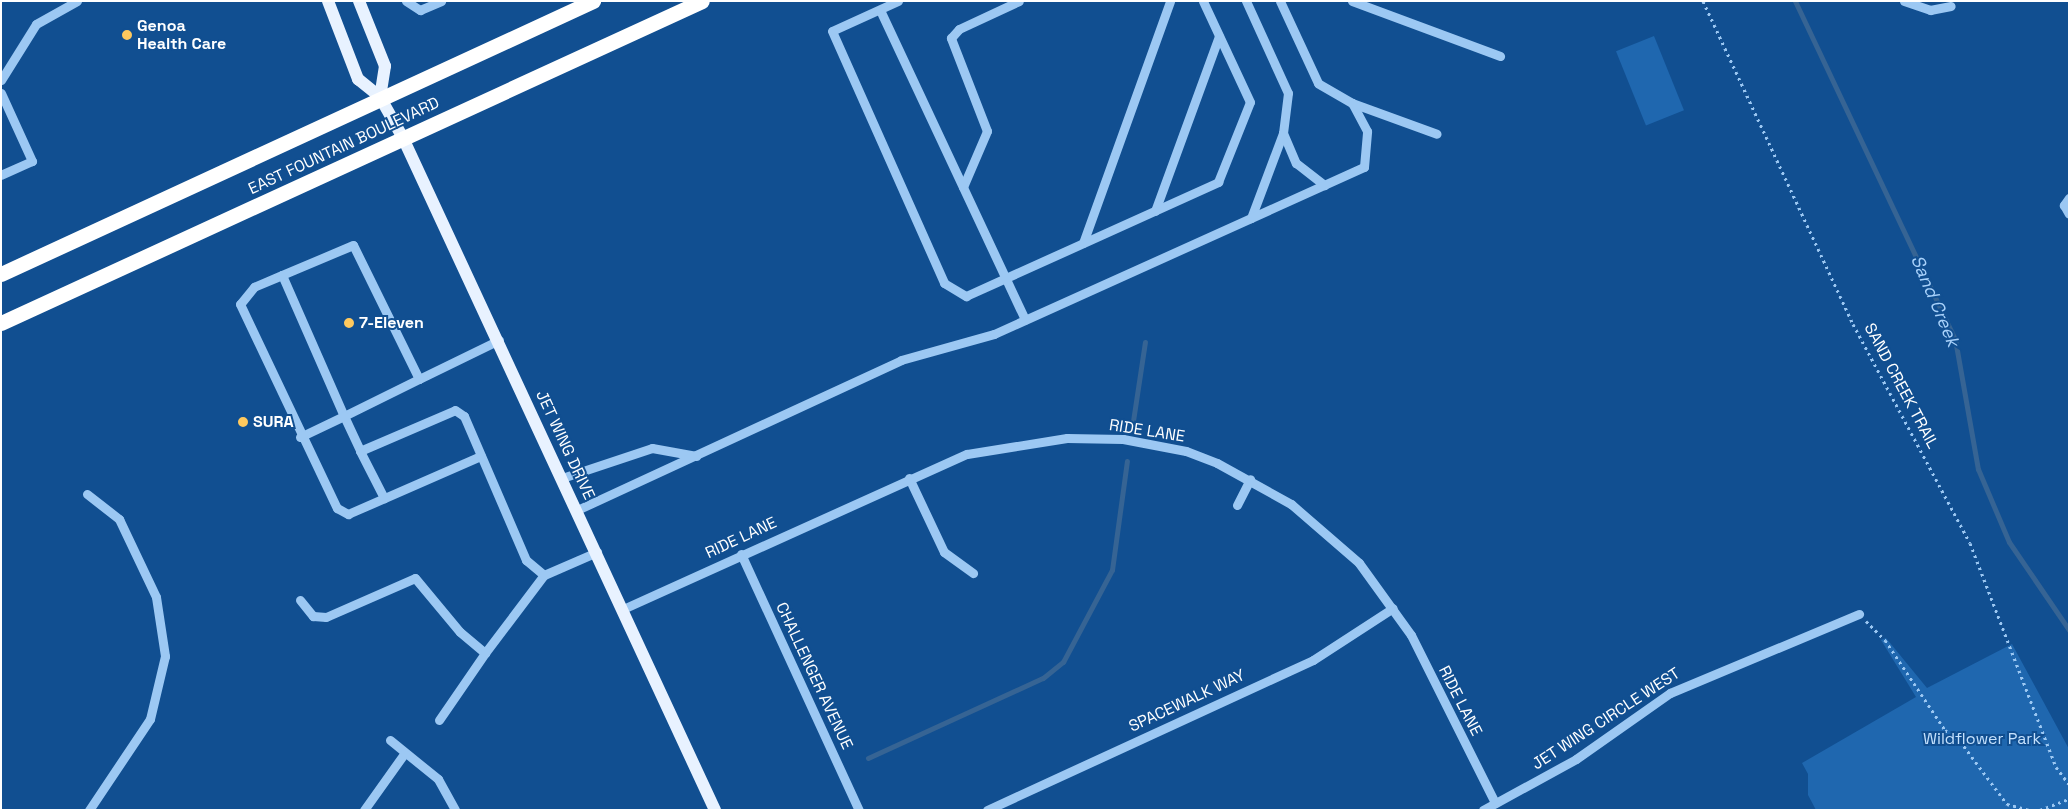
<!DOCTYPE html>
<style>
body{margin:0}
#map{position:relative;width:2070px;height:811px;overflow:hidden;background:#114f91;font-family:"Space Grotesk",sans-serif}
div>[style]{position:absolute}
.green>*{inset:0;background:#1f67af;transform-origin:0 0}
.stream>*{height:5px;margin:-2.5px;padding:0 2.5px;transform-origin:2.5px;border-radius:2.5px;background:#366494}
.path>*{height:3px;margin-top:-1.5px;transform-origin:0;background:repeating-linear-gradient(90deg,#9cc8f3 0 2.5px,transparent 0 6.5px)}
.minor>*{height:9px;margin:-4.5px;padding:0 4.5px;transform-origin:4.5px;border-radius:4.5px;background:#9cc8f3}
.major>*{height:12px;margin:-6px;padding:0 6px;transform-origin:6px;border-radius:6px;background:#e8f2ff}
.highway>*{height:15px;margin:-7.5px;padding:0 7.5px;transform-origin:7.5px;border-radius:7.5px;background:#fff}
.dots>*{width:14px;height:14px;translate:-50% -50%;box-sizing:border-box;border:2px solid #114f91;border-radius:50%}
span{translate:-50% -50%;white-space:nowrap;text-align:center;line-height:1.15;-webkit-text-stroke:4px #114f91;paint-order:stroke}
.poi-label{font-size:16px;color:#fff;font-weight:700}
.left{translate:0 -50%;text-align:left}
.street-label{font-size:16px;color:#fff}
.park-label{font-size:16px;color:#c4e1fd}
.water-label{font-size:18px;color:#a8d1fa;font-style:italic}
.frame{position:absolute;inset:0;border:2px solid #fff;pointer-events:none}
</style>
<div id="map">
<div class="green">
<div style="left:1654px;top:36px;width:80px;height:41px;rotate:68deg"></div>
<div style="clip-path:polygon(1886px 638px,1927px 688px,2012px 644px,2069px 749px,2069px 810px,1816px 810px,1808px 795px,1808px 774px,1802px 763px,1916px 697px,1881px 640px)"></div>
</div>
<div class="stream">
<div style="left:1795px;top:1px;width:374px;rotate:64.7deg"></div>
<div style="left:1955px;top:339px;width:132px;rotate:80deg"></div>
<div style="left:1978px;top:469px;width:79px;rotate:67deg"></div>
<div style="left:2009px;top:542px;width:107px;rotate:55.7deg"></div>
<div style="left:1133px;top:421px;width:80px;rotate:-81.4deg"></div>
<div style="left:868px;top:758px;width:192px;rotate:-24.6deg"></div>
<div style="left:1043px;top:678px;width:26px;rotate:-39deg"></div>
<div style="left:1063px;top:662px;width:104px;rotate:-62deg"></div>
<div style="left:1112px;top:570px;width:110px;rotate:-82.2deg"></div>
</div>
<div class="path">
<div style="left:1703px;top:1px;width:356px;rotate:65.1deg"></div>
<div style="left:1853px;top:324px;width:248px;rotate:61.9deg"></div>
<div style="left:1970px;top:543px;width:240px;rotate:69deg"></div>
<div style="left:2056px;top:767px;width:21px;rotate:53deg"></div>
<div style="left:1866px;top:621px;width:27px;rotate:45deg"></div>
<div style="left:1885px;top:640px;width:108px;rotate:56.3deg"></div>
<div style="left:1945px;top:730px;width:19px;rotate:36deg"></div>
<div style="left:1960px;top:741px;width:79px;rotate:53.3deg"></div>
<div style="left:2007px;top:804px;width:23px;rotate:15deg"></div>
<div style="left:2040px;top:810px;width:31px;rotate:-21deg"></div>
</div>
<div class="minor">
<div style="left:406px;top:1px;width:17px;rotate:33deg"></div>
<div style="left:420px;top:10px;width:23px;rotate:-23deg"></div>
<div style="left:898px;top:1px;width:72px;rotate:155.6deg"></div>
<div style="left:832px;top:31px;width:276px;rotate:66deg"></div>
<div style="left:944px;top:283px;width:26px;rotate:31deg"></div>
<div style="left:966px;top:296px;width:277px;rotate:-24.3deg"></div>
<div style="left:1218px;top:182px;width:86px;rotate:-68.2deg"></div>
<div style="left:1250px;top:102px;width:111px;rotate:-115deg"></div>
<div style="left:1246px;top:1px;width:101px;rotate:65.5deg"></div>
<div style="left:1288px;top:93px;width:40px;rotate:97.1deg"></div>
<div style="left:1283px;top:133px;width:91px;rotate:110.6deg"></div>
<div style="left:1352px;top:1px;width:158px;rotate:20.4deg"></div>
<div style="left:1904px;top:1px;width:28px;rotate:19deg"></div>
<div style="left:1930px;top:10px;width:21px;rotate:-11deg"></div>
<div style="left:880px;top:10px;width:342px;rotate:64.9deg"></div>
<div style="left:1px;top:80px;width:66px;rotate:-58deg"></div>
<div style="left:36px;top:24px;width:47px;rotate:-29.3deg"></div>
<div style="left:1px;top:93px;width:75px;rotate:65.5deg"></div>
<div style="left:32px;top:161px;width:34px;rotate:156deg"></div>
<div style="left:1352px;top:103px;width:90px;rotate:20deg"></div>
<div style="left:1283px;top:133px;width:33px;rotate:67deg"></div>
<div style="left:1296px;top:163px;width:36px;rotate:38deg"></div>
<div style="left:963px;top:187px;width:61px;rotate:-66.8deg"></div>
<div style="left:987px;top:131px;width:100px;rotate:-111.2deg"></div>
<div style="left:951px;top:38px;width:12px;rotate:-48deg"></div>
<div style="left:959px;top:29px;width:66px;rotate:-25deg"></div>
<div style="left:2069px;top:198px;width:9px;rotate:126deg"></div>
<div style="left:2064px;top:205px;width:10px;rotate:61deg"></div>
<div style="left:1155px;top:211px;width:186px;rotate:-69.9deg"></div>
<div style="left:1083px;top:243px;width:257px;rotate:-70.2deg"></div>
<div style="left:282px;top:275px;width:30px;rotate:157deg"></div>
<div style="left:254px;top:287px;width:22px;rotate:129deg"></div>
<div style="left:240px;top:304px;width:226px;rotate:64.6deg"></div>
<div style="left:337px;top:508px;width:13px;rotate:29deg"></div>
<div style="left:348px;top:514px;width:145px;rotate:-23.6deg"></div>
<div style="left:419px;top:379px;width:149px;rotate:-116.2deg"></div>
<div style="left:353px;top:245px;width:77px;rotate:157.1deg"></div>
<div style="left:282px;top:275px;width:154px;rotate:66.3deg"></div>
<div style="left:344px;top:416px;width:84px;rotate:-26.3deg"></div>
<div style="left:419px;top:379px;width:89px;rotate:-26deg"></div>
<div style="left:300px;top:437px;width:49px;rotate:-25.5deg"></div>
<div style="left:344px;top:416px;width:38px;rotate:65deg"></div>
<div style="left:360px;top:451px;width:103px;rotate:-23.3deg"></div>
<div style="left:455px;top:410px;width:11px;rotate:34deg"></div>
<div style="left:464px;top:416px;width:157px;rotate:66.7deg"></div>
<div style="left:526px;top:560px;width:23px;rotate:40deg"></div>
<div style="left:360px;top:451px;width:53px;rotate:62.9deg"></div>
<div style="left:562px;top:478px;width:95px;rotate:-18.4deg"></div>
<div style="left:652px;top:448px;width:45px;rotate:10.3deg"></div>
<div style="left:909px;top:478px;width:82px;rotate:64.7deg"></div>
<div style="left:944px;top:552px;width:36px;rotate:36deg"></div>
<div style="left:87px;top:494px;width:41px;rotate:38deg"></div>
<div style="left:119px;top:519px;width:86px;rotate:64.6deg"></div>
<div style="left:156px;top:597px;width:60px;rotate:81.3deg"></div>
<div style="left:165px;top:656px;width:65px;rotate:103.4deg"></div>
<div style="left:150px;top:719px;width:110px;rotate:123.8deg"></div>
<div style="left:1237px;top:505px;width:29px;rotate:-63deg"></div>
<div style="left:577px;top:510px;width:357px;rotate:-24.8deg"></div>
<div style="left:901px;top:360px;width:97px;rotate:-15.6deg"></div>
<div style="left:994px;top:334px;width:406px;rotate:-24.3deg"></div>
<div style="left:1364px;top:167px;width:36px;rotate:-85deg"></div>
<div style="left:1367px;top:131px;width:32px;rotate:-118deg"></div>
<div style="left:1352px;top:103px;width:39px;rotate:-150deg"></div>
<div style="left:1318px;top:83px;width:90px;rotate:-114.9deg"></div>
<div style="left:741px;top:554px;width:282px;rotate:65.3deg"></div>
<div style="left:300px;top:600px;width:21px;rotate:51deg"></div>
<div style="left:313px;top:616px;width:13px;rotate:4deg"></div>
<div style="left:326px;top:617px;width:97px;rotate:-23.7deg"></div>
<div style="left:415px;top:578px;width:70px;rotate:50.2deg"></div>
<div style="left:460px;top:632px;width:33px;rotate:40deg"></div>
<div style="left:485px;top:653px;width:98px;rotate:-52.9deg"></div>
<div style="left:544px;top:575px;width:58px;rotate:-23.5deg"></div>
<div style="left:623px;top:609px;width:377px;rotate:-24.3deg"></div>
<div style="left:967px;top:454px;width:101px;rotate:-9.1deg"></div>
<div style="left:1067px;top:438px;width:56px;rotate:1deg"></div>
<div style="left:1123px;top:439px;width:64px;rotate:10.8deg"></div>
<div style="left:1186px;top:451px;width:33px;rotate:21deg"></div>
<div style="left:1217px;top:463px;width:85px;rotate:29deg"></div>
<div style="left:1291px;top:504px;width:90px;rotate:40.9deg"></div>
<div style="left:1359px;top:563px;width:89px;rotate:54.2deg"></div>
<div style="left:1411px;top:635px;width:188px;rotate:63.4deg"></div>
<div style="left:439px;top:720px;width:81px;rotate:-55.5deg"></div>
<div style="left:390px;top:740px;width:62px;rotate:39.1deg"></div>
<div style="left:438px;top:779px;width:35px;rotate:61deg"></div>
<div style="left:364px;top:810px;width:69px;rotate:-54.5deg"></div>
<div style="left:987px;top:810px;width:359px;rotate:-24.7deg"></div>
<div style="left:1313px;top:660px;width:95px;rotate:-33deg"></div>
<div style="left:1483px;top:810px;width:106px;rotate:-28.7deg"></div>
<div style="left:1576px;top:759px;width:115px;rotate:-35.1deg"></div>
<div style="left:1670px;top:693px;width:205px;rotate:-22.7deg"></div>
</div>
<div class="major">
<div style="left:328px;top:1px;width:84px;rotate:69deg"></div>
<div style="left:358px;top:79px;width:28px;rotate:39deg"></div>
<div style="left:380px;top:97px;width:47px;rotate:60.7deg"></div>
<div style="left:403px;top:138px;width:741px;rotate:65.1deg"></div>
<div style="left:359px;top:1px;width:70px;rotate:68.2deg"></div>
<div style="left:385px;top:66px;width:31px;rotate:99deg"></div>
</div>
<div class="highway">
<div style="left:1px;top:274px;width:652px;rotate:-24.76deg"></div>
<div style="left:1px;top:323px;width:771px;rotate:-24.67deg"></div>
</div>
<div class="dots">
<div style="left:127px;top:35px;background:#ffc95e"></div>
<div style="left:349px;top:323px;background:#ffc95e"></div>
<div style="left:243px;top:422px;background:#ffc95e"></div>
</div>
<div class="poi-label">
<span class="left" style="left:137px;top:35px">Genoa<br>Health Care</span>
<span class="left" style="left:359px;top:323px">7-Eleven</span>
<span class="left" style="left:253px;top:422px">SURA</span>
</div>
<div class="street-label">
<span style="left:344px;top:146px;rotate:-25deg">EAST FOUNTAIN BOULEVARD</span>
<span style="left:1901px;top:386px;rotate:62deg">SAND CREEK TRAIL</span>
<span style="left:1147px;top:431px;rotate:9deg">RIDE LANE</span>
<span style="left:565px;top:445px;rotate:65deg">JET WING DRIVE</span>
<span style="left:741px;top:538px;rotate:-25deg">RIDE LANE</span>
<span style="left:814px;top:676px;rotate:65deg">CHALLENGER AVENUE</span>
<span style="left:1187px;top:701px;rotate:-25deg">SPACEWALK WAY</span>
<span style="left:1460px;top:701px;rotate:63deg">RIDE LANE</span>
<span style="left:1606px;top:719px;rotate:-33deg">JET WING CIRCLE WEST</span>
</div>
<div class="park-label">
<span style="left:1982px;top:739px">Wildflower Park</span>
</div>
<div class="water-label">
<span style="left:1935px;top:301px;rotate:67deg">Sand Creek</span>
</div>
<div class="frame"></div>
</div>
